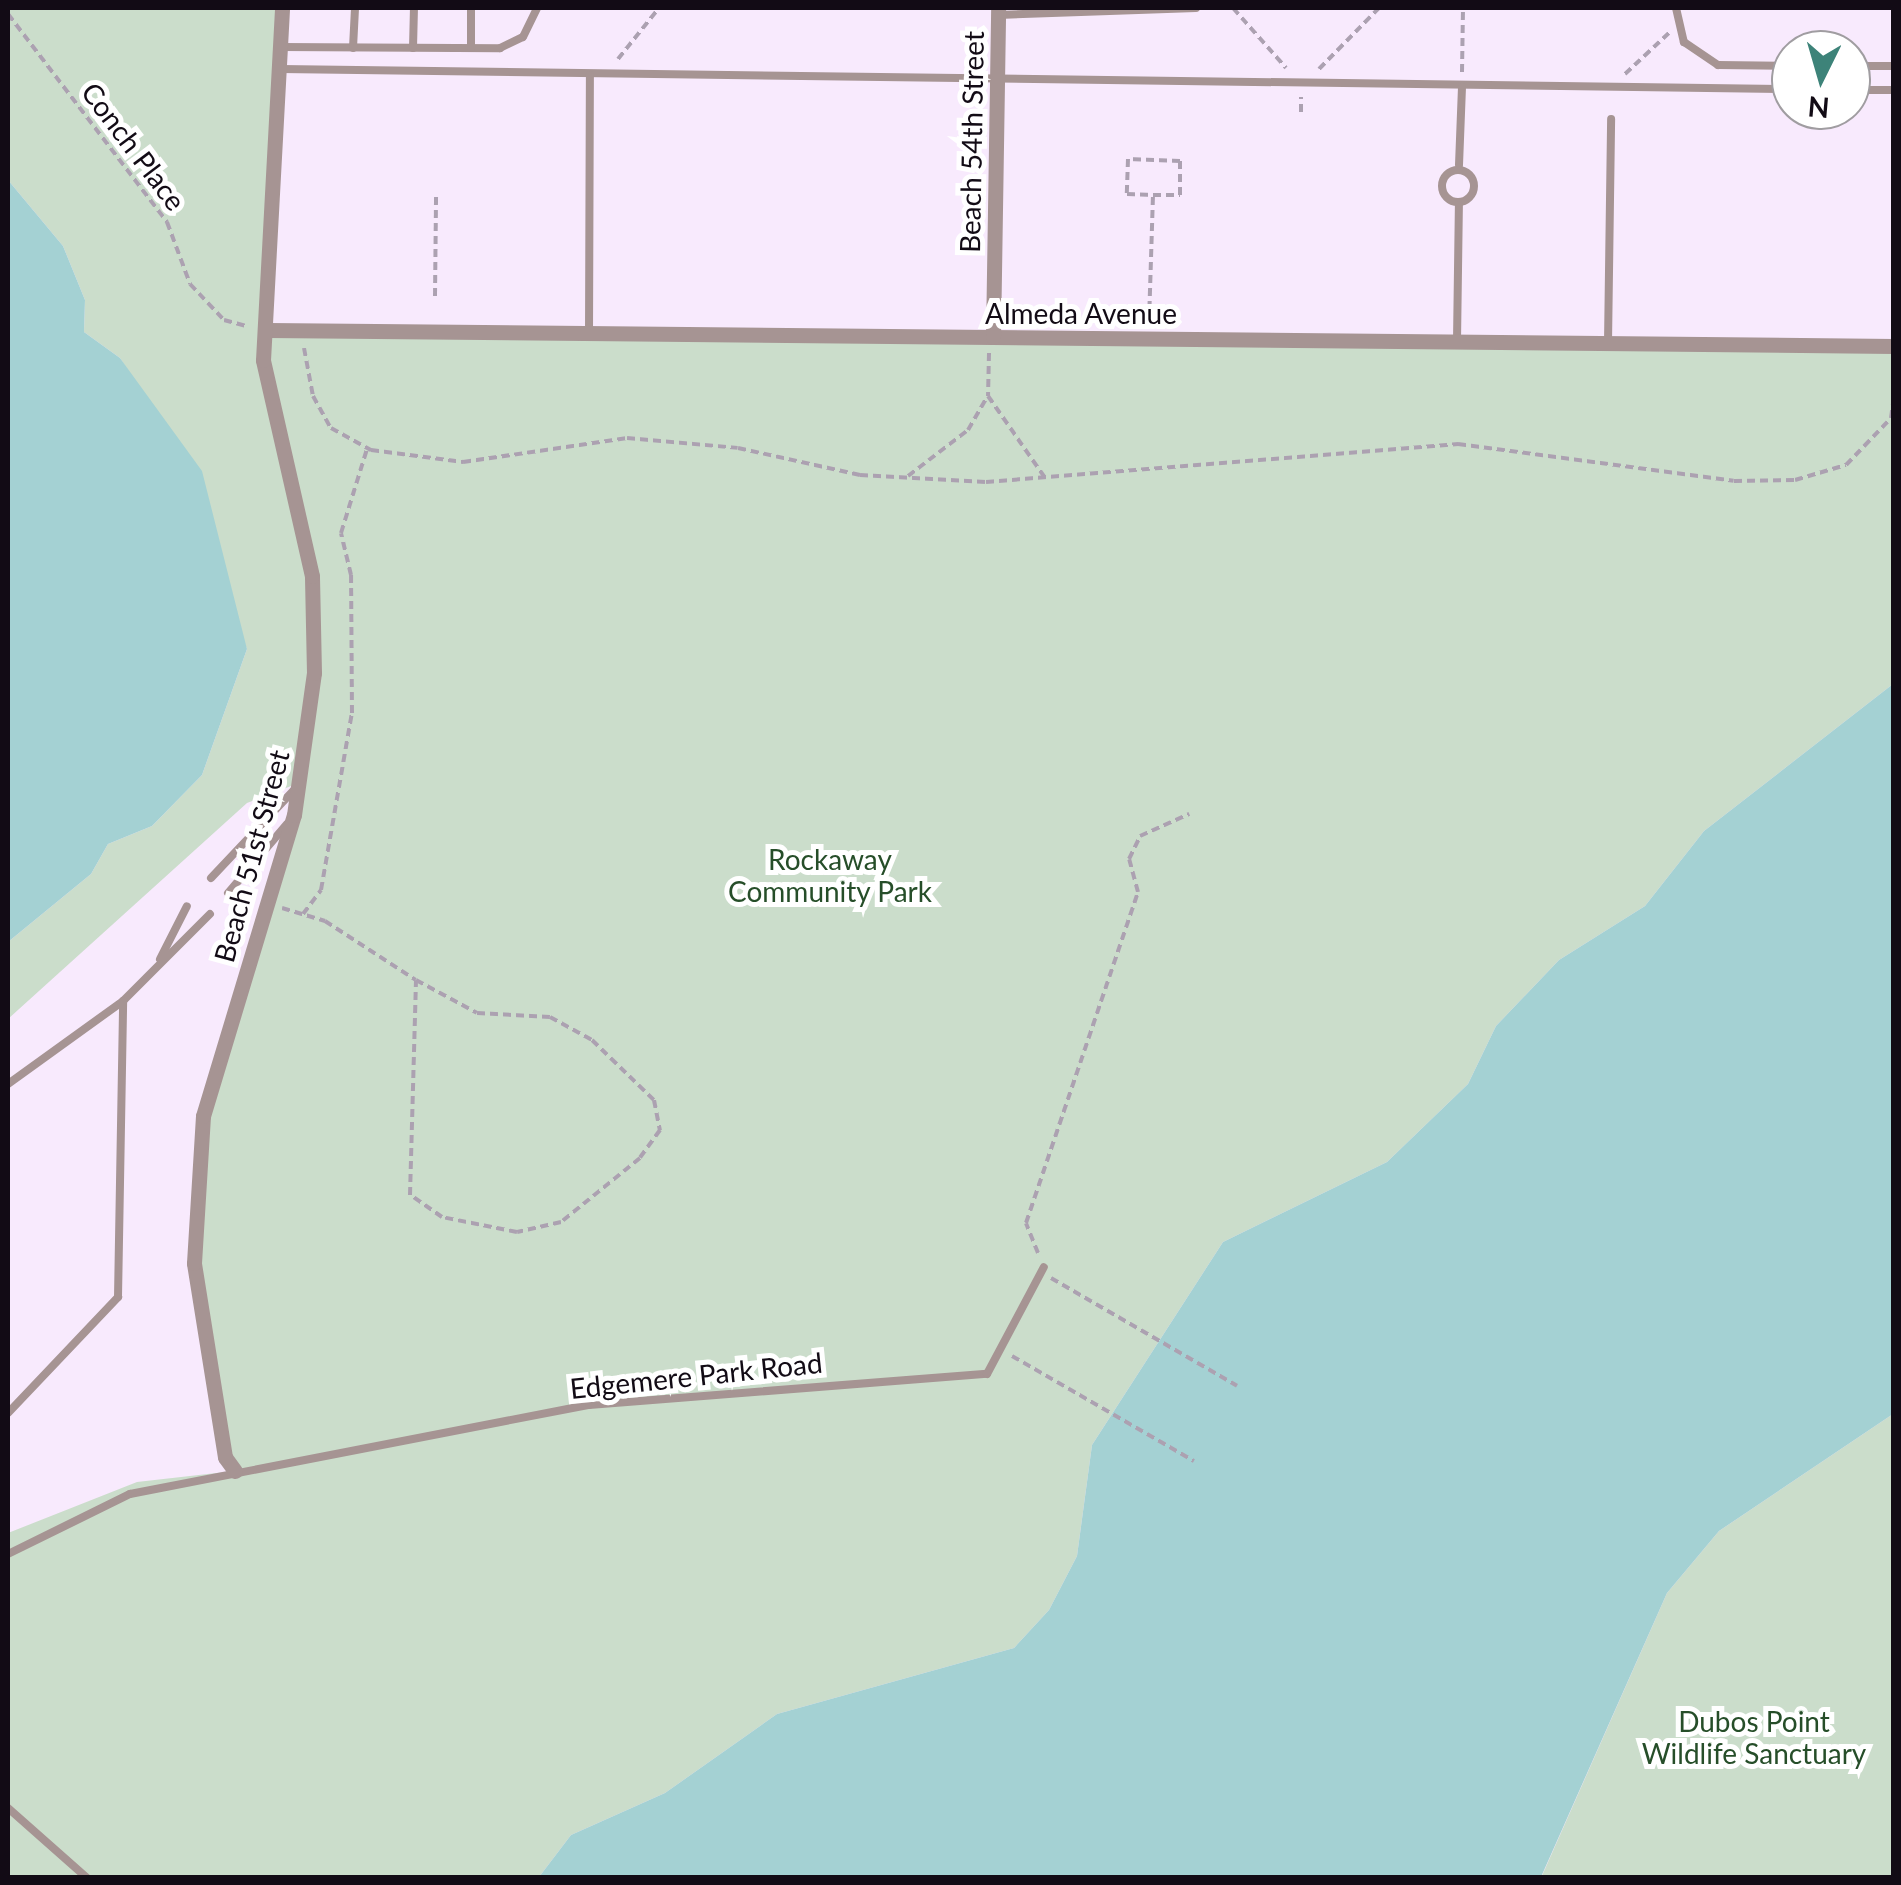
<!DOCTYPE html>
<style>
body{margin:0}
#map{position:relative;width:1901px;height:1885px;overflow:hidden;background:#f8eafd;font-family:Lato,sans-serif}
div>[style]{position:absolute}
.green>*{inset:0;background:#cbddcb}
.water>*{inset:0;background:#a4d1d3}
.path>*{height:4px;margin-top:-2px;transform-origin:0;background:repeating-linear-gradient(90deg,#aca1b1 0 8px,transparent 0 13px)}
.service>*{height:8px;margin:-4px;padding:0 4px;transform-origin:4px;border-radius:4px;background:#a69493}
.service>.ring{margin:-4px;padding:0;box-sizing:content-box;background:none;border:8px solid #a69493;border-radius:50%}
.minor>*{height:15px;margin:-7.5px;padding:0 7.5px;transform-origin:7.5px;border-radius:7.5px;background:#a69493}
span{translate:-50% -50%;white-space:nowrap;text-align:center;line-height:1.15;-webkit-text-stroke:10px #fff;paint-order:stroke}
.street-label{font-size:28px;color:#120b15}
.park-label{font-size:28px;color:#264e29}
.frame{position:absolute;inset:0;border:10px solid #120b15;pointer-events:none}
.north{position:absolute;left:1771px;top:30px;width:100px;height:100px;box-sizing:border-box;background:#fff;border:2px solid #a09da1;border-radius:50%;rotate:185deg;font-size:28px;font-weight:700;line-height:40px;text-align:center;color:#120b15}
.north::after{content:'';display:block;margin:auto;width:35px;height:45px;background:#3d8379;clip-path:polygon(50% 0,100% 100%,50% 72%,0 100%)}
</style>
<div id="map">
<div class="green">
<div style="clip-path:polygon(8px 8px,282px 8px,268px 329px,1893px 346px,1893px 684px,1704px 831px,1645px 906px,1559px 960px,1496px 1026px,1468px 1084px,1387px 1162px,1223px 1242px,1092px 1445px,1077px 1556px,1049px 1610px,1014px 1648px,777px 1714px,665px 1793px,571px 1835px,539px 1877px,8px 1877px,8px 1533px,137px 1482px,234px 1471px,194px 1263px,203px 1116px,299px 783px,247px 803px,8px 1019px,8px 942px,91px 874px,108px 844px,152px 826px,202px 775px,247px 649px,154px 410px,120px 358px,84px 332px,85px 300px,63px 246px,8px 180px)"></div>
<div style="clip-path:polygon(1893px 1414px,1893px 1877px,1541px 1878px,1667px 1593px,1719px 1531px)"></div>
</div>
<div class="water">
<div style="clip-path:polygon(8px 180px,63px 246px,85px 300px,84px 332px,120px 358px,202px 471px,247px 649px,202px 775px,152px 826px,108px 844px,91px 874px,8px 942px)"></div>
<div style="clip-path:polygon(1893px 684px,1893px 1414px,1719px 1531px,1667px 1593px,1541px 1877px,539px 1877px,571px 1835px,665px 1793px,777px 1714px,1014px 1648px,1049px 1610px,1077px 1556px,1092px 1445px,1223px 1242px,1387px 1162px,1468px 1084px,1496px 1026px,1559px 960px,1645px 906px,1704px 831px)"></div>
</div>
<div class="path">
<div style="left:1233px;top:8px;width:80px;rotate:48.5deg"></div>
<div style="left:8px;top:14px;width:262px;rotate:52.6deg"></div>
<div style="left:167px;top:222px;width:66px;rotate:69.6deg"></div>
<div style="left:190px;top:284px;width:50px;rotate:46.6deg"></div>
<div style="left:224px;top:320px;width:23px;rotate:15deg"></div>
<div style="left:618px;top:59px;width:65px;rotate:-51.2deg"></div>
<div style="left:1319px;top:69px;width:86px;rotate:-45.5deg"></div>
<div style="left:1462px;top:72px;width:64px;rotate:-89.1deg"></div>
<div style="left:1625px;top:74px;width:60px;rotate:-43deg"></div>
<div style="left:1301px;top:112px;width:15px;rotate:-90deg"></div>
<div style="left:435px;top:296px;width:101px;rotate:-89.4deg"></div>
<div style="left:1149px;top:322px;width:127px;rotate:-88.2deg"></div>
<div style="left:1153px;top:195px;width:27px"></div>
<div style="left:1180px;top:195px;width:34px;rotate:-90deg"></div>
<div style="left:1180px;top:161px;width:52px;rotate:-177.8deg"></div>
<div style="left:1128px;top:159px;width:35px;rotate:92deg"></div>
<div style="left:1127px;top:194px;width:26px;rotate:2deg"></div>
<div style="left:304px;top:348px;width:49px;rotate:79.4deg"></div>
<div style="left:313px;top:396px;width:37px;rotate:61deg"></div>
<div style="left:331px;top:428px;width:46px;rotate:28.8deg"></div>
<div style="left:371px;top:450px;width:93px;rotate:7.4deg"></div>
<div style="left:463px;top:462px;width:166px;rotate:-8.3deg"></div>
<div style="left:627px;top:438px;width:111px;rotate:5.1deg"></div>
<div style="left:738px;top:448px;width:125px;rotate:12.5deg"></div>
<div style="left:860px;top:475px;width:126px;rotate:3.2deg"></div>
<div style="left:986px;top:482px;width:474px;rotate:-4.6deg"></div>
<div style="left:1458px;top:444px;width:278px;rotate:7.6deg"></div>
<div style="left:1734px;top:481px;width:61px;rotate:-0.9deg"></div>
<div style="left:1795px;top:480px;width:53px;rotate:-16.4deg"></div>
<div style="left:1846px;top:465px;width:65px;rotate:-46.2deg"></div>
<div style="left:1891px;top:418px;width:21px;rotate:-82deg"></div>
<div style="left:989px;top:353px;width:43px;rotate:91.3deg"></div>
<div style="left:988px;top:396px;width:101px;rotate:55.1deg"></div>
<div style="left:908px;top:476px;width:76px;rotate:-37.5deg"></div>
<div style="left:968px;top:430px;width:39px;rotate:-60deg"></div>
<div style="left:282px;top:908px;width:45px;rotate:16.8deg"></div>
<div style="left:325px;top:921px;width:108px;rotate:33deg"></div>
<div style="left:303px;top:914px;width:30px;rotate:-53deg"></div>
<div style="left:321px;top:890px;width:180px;rotate:-80.1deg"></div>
<div style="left:352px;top:713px;width:138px;rotate:-90.4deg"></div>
<div style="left:351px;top:575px;width:43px;rotate:-103.4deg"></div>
<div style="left:341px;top:533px;width:88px;rotate:-72.8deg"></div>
<div style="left:416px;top:980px;width:69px;rotate:28.4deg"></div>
<div style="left:477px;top:1013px;width:73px;rotate:3.1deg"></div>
<div style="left:550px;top:1017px;width:48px;rotate:28.7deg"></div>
<div style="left:592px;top:1040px;width:86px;rotate:44.1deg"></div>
<div style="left:654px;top:1100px;width:31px;rotate:79deg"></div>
<div style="left:660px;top:1130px;width:34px;rotate:126deg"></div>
<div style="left:640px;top:1158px;width:102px;rotate:141deg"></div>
<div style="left:561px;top:1222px;width:45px;rotate:167.2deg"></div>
<div style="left:517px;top:1232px;width:76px;rotate:-168.7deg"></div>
<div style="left:442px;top:1217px;width:39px;rotate:-145deg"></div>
<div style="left:410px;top:1195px;width:215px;rotate:-88.4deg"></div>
<div style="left:1038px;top:1253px;width:32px;rotate:-112deg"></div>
<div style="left:1026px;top:1223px;width:349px;rotate:-71.3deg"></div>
<div style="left:1138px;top:892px;width:34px;rotate:-105deg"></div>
<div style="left:1129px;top:859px;width:25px;rotate:-64deg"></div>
<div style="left:1140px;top:836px;width:54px;rotate:-24.2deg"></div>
<div style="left:1051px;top:1278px;width:215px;rotate:30.1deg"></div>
<div style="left:1012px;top:1356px;width:210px;rotate:30deg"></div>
</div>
<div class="service">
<div style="left:1676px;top:8px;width:35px;rotate:77deg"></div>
<div style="left:1684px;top:42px;width:41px;rotate:34.1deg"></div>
<div style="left:1718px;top:65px;width:73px;rotate:0.8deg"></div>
<div style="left:998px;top:15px;width:198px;rotate:-2deg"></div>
<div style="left:281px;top:47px;width:219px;rotate:0.3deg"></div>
<div style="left:500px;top:48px;width:25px;rotate:-26deg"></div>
<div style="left:523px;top:37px;width:32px;rotate:-64deg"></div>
<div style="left:353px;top:48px;width:40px;rotate:-87.1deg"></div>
<div style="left:413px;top:48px;width:40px;rotate:-88.6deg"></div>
<div style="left:471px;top:48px;width:40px;rotate:-90deg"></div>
<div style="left:1851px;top:66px;width:43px"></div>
<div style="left:281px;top:69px;width:1510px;rotate:0.76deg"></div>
<div style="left:1851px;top:90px;width:43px"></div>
<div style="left:1459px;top:165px;width:78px;rotate:-87.8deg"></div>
<div class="ring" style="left:1442px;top:170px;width:24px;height:24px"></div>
<div style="left:589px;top:334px;width:259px;rotate:-89.8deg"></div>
<div style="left:1457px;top:341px;width:136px;rotate:-89.2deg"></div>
<div style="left:1608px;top:343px;width:224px;rotate:-89.2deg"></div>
<div style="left:211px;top:878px;width:121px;rotate:-46.7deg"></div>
<div style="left:228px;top:893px;width:91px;rotate:-49.5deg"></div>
<div style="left:160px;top:959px;width:59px;rotate:-63deg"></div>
<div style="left:8px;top:1084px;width:142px;rotate:-35.8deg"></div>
<div style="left:123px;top:1001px;width:123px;rotate:-45deg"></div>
<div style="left:8px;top:1413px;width:160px;rotate:-46.5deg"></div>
<div style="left:118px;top:1297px;width:296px;rotate:-89deg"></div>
<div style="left:8px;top:1554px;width:136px;rotate:-26.2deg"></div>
<div style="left:130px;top:1494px;width:468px;rotate:-11deg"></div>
<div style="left:589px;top:1405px;width:399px;rotate:-4.5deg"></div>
<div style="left:987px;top:1374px;width:121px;rotate:-62deg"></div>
<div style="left:8px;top:1808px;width:106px;rotate:41.5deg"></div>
</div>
<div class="minor">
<div style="left:268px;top:330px;width:1626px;rotate:0.56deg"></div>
<div style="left:993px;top:337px;width:329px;rotate:-89.1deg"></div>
<div style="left:235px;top:1471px;width:17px;rotate:-126deg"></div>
<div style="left:225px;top:1457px;width:196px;rotate:-99.1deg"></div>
<div style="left:194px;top:1263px;width:147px;rotate:-86.5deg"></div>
<div style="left:203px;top:1116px;width:314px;rotate:-73.2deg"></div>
<div style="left:294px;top:815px;width:143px;rotate:-82deg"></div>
<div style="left:314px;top:673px;width:97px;rotate:-91.2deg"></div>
<div style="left:312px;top:576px;width:221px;rotate:-102.8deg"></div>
<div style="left:263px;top:360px;width:353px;rotate:-86.9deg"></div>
</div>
<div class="street-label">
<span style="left:971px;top:142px;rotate:-89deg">Beach 54th Street</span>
<span style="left:134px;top:146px;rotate:53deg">Conch Place</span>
<span style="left:1081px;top:313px">Almeda Avenue</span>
<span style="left:251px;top:856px;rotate:-75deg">Beach 51st Street</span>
<span style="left:696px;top:1375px;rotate:-6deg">Edgemere Park Road</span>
</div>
<div class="park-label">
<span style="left:830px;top:875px">Rockaway<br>Community Park</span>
<span style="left:1754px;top:1737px">Dubos Point<br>Wildlife Sanctuary</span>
</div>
<div class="frame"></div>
<div class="north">N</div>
</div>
